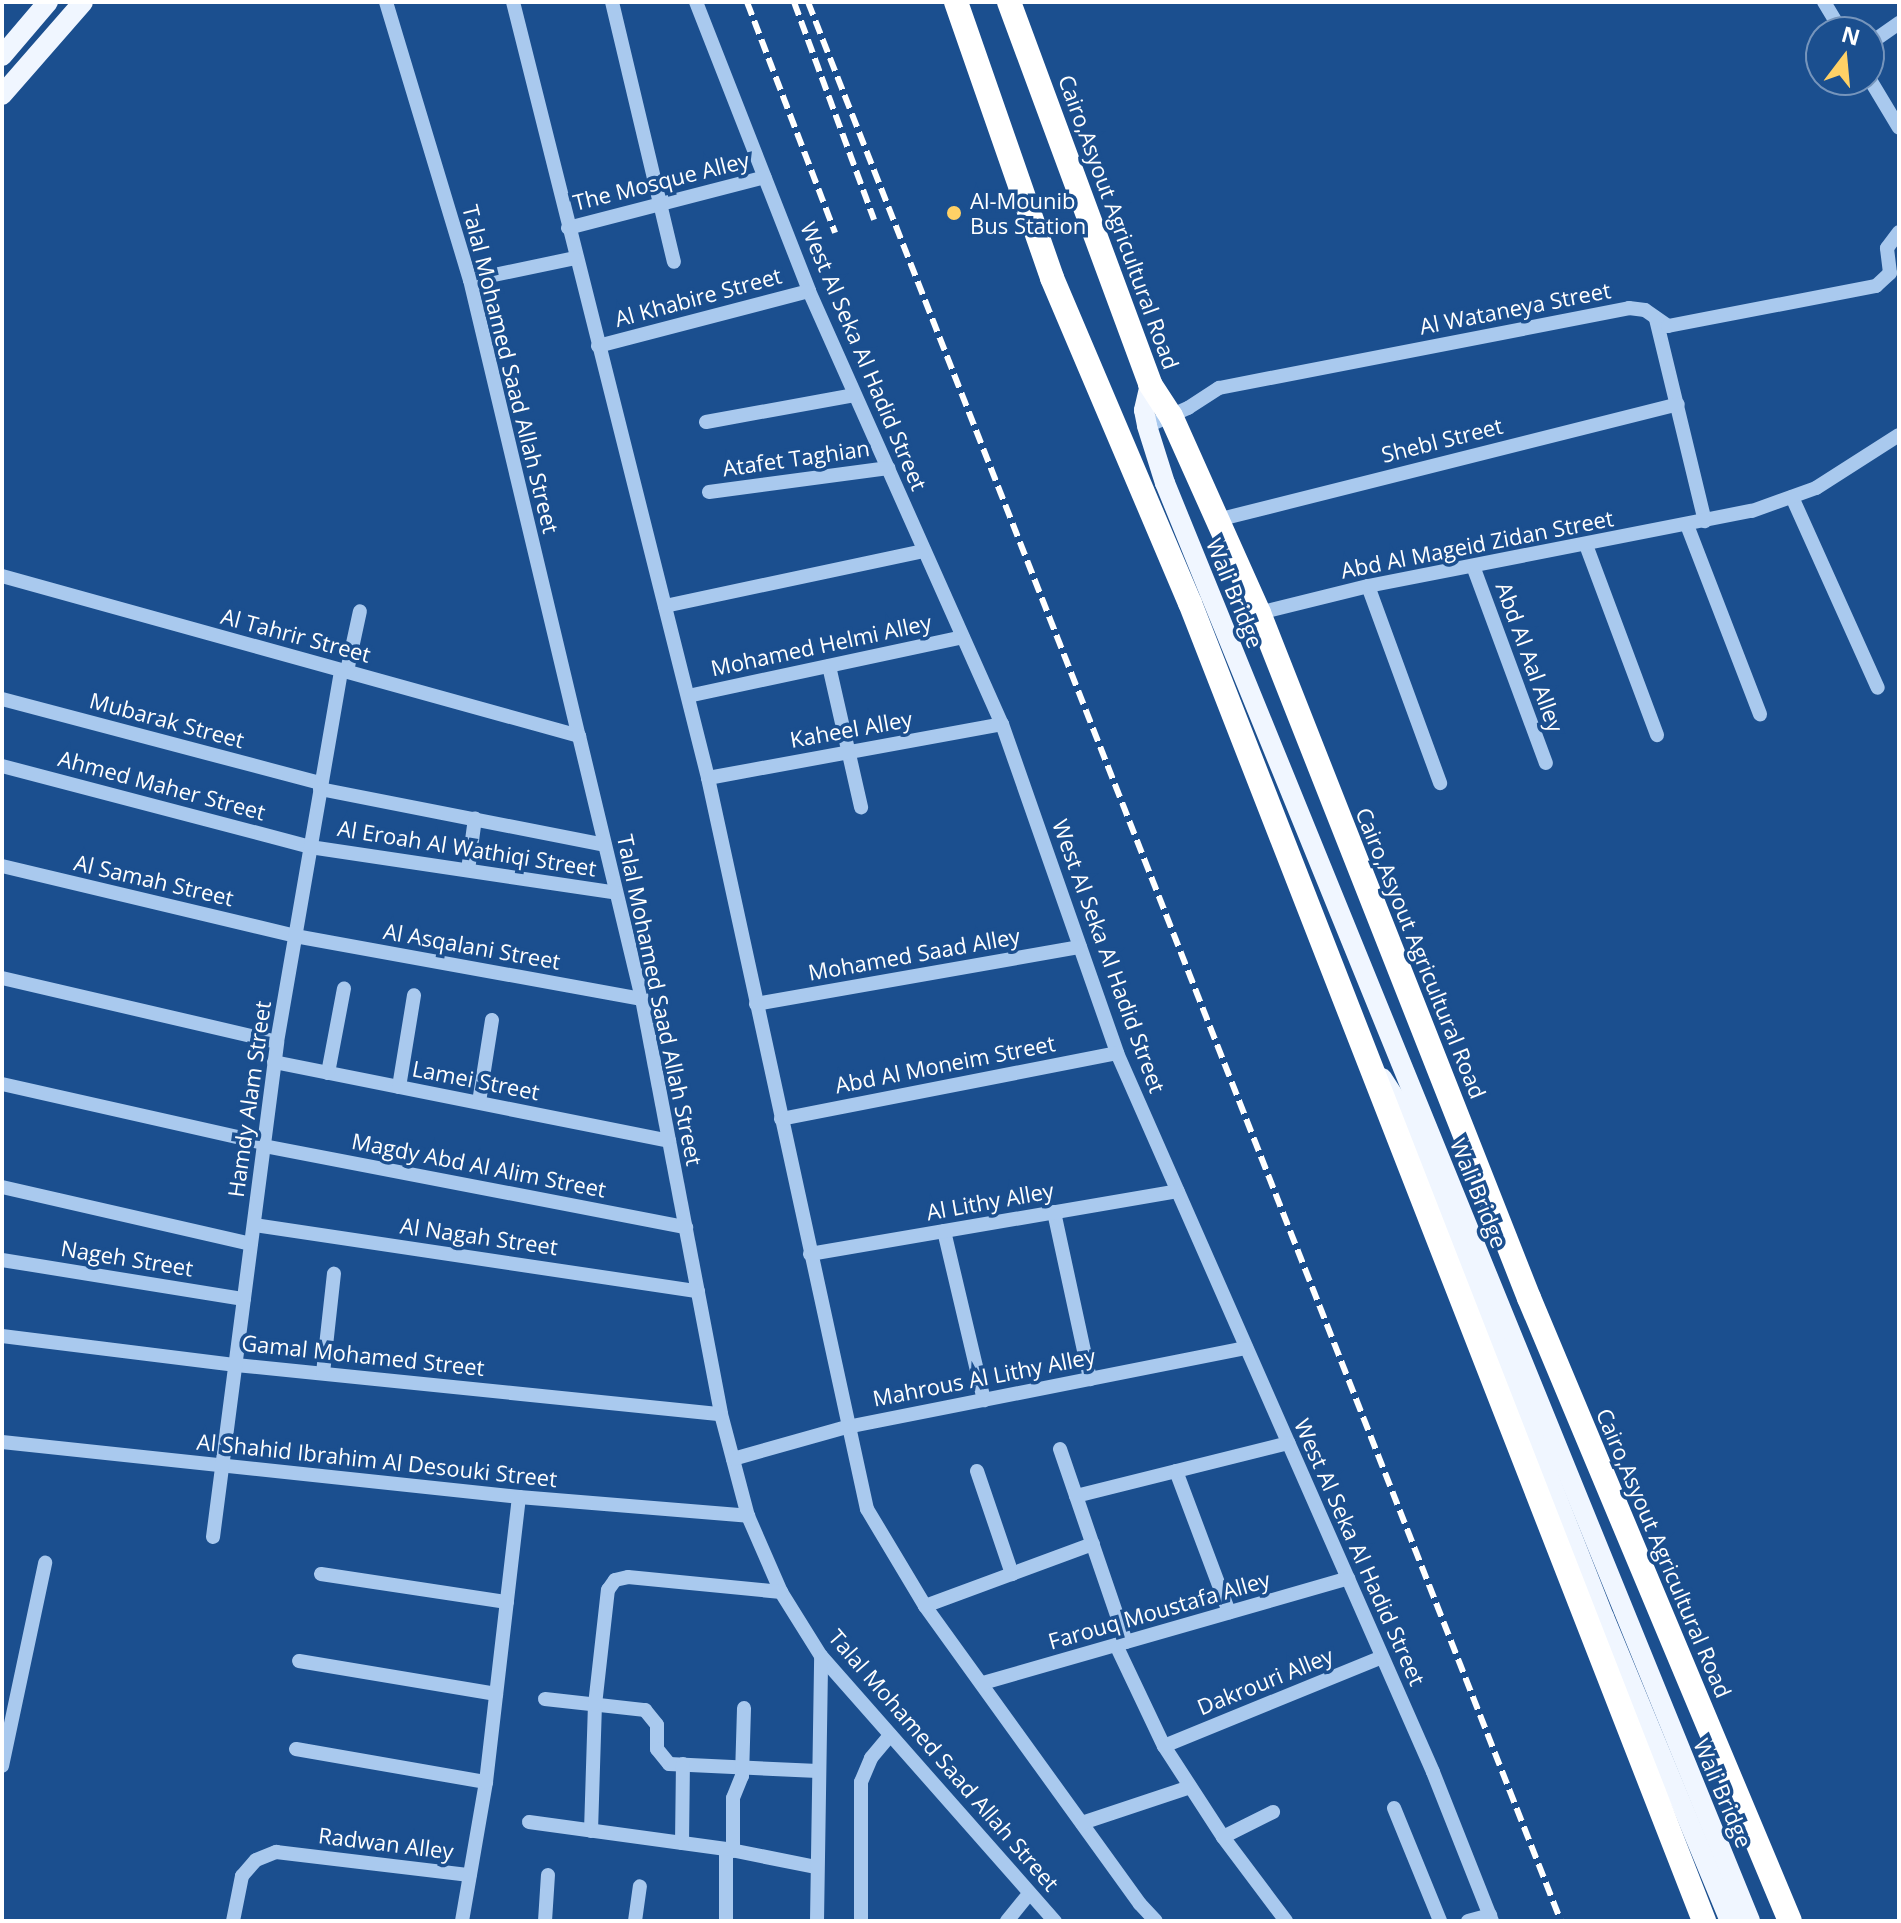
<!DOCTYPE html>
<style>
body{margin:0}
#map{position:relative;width:1901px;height:1923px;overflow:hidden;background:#1b4f8f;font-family:"Open Sans",sans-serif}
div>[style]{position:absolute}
.minor>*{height:14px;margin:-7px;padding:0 7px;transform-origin:7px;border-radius:7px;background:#a9c9ee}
.major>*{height:20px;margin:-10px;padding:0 10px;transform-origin:10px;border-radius:10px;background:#f0f6ff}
.highway>*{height:24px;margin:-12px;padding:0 12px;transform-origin:12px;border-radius:12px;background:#fff}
.rail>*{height:6px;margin-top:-3px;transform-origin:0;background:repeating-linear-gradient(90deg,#fff 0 14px,transparent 0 20px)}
.dots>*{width:22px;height:22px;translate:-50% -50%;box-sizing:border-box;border:4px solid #1b4f8f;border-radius:50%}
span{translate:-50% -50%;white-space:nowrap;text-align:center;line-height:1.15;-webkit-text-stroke:7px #1b4f8f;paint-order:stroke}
.street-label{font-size:22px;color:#fff}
.poi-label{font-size:22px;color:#fff}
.left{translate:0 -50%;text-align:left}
.frame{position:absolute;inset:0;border:4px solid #fff;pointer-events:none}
.north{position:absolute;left:1805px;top:16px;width:80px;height:80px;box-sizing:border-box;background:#1b4f8f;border:2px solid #7695bc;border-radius:50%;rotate:16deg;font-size:22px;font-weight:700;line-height:32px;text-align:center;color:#fff}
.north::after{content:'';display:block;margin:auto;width:28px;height:36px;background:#ffd166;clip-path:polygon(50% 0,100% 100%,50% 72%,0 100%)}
</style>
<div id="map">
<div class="minor">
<div style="left:386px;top:2px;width:290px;rotate:73.2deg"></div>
<div style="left:470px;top:280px;width:469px;rotate:76.6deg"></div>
<div style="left:579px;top:736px;width:270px;rotate:76.5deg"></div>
<div style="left:642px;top:999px;width:422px;rotate:79.2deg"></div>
<div style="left:721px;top:1414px;width:106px;rotate:75.2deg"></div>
<div style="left:748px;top:1516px;width:83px;rotate:66.5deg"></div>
<div style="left:781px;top:1592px;width:75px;rotate:58deg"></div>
<div style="left:821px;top:1656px;width:354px;rotate:48.6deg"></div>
<div style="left:513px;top:2px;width:800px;rotate:75.89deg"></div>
<div style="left:708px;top:778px;width:748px;rotate:77.73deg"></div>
<div style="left:867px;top:1509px;width:113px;rotate:59.1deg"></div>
<div style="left:925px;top:1606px;width:367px;rotate:54.2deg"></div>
<div style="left:1140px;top:1904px;width:23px;rotate:47deg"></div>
<div style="left:612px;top:2px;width:267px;rotate:76.6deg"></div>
<div style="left:696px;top:2px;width:310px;rotate:68.6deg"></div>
<div style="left:809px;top:291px;width:474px;rotate:66deg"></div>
<div style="left:1002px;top:724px;width:349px;rotate:70.7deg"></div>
<div style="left:1117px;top:1053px;width:785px;rotate:66.27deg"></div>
<div style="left:1433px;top:1772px;width:160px;rotate:68.4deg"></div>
<div style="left:1824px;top:2px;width:35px;rotate:59deg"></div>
<div style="left:1869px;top:44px;width:37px;rotate:-35deg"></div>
<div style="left:1869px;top:78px;width:58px;rotate:59deg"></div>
<div style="left:568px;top:228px;width:203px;rotate:-14.5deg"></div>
<div style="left:470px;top:280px;width:107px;rotate:-11.8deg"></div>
<div style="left:1656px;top:319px;width:208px;rotate:76.4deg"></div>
<div style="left:598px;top:346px;width:218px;rotate:-14.6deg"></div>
<div style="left:706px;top:422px;width:151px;rotate:-10.3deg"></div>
<div style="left:1147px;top:426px;width:45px;rotate:-23.7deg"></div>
<div style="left:1188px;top:408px;width:37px;rotate:-33deg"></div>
<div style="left:1219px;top:388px;width:418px;rotate:-11deg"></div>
<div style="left:1629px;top:308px;width:16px;rotate:7deg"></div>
<div style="left:1645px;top:310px;width:28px;rotate:35deg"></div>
<div style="left:1668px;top:326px;width:212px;rotate:-10.9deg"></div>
<div style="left:1876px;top:286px;width:19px;rotate:-43deg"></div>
<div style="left:1890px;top:273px;width:25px;rotate:-97deg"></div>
<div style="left:1887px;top:248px;width:20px;rotate:-53deg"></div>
<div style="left:709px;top:492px;width:181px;rotate:-7.6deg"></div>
<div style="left:1792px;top:497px;width:209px;rotate:65.8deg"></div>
<div style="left:1217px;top:520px;width:475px;rotate:-14.1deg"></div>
<div style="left:1687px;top:525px;width:203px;rotate:68.9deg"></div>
<div style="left:1586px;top:545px;width:203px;rotate:69.5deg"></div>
<div style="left:1473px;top:566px;width:210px;rotate:69.7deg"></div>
<div style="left:2px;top:576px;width:599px;rotate:15.5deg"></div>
<div style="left:1368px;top:586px;width:210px;rotate:69.9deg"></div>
<div style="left:665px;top:606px;width:265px;rotate:-12deg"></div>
<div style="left:1259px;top:613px;width:112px;rotate:-13.9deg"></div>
<div style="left:1368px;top:586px;width:391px;rotate:-11.1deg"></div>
<div style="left:1752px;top:511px;width:68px;rotate:-19.8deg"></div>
<div style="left:1816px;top:488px;width:98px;rotate:-32.6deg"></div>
<div style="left:829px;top:666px;width:145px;rotate:77.2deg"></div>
<div style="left:347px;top:671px;width:61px;rotate:-77.8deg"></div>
<div style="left:688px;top:696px;width:281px;rotate:-12.1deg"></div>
<div style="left:2px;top:699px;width:330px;rotate:14.8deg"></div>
<div style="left:2px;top:766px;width:318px;rotate:14.7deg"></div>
<div style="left:310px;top:847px;width:309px;rotate:8.5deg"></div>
<div style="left:708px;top:778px;width:299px;rotate:-10.4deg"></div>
<div style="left:320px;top:789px;width:290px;rotate:11.1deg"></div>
<div style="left:2px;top:866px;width:301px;rotate:13.4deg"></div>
<div style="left:295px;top:936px;width:353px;rotate:10.3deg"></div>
<div style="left:468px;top:870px;width:52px;rotate:-82.3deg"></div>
<div style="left:2px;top:978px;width:282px;rotate:13.1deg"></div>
<div style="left:756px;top:1004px;width:329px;rotate:-10deg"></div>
<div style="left:274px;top:1062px;width:403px;rotate:11.3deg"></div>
<div style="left:328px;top:1073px;width:86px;rotate:-79.3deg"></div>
<div style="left:2px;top:1084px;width:269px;rotate:12.7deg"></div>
<div style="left:399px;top:1087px;width:93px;rotate:-80.7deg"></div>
<div style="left:479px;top:1102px;width:83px;rotate:-81deg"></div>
<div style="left:781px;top:1119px;width:342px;rotate:-11.1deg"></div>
<div style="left:264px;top:1146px;width:430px;rotate:10.9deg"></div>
<div style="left:2px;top:1187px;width:255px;rotate:12.9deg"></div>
<div style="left:1054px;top:1212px;width:171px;rotate:77.8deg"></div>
<div style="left:254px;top:1225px;width:449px;rotate:8.5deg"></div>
<div style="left:944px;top:1231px;width:174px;rotate:76.7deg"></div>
<div style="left:810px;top:1254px;width:373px;rotate:-9.7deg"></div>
<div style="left:2px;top:1260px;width:245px;rotate:9.2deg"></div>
<div style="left:2px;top:1336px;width:236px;rotate:7.1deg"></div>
<div style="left:236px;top:1365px;width:487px;rotate:5.8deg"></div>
<div style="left:323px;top:1373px;width:100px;rotate:-83.7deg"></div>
<div style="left:2px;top:1442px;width:520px;rotate:6.07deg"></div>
<div style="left:519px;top:1497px;width:230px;rotate:4.7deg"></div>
<div style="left:1060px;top:1449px;width:204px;rotate:71.1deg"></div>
<div style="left:733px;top:1459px;width:118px;rotate:-15.7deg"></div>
<div style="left:847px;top:1427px;width:407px;rotate:-11.2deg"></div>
<div style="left:977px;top:1471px;width:109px;rotate:71.2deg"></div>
<div style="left:1176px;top:1471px;width:151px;rotate:69.4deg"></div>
<div style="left:1076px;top:1496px;width:219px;rotate:-14deg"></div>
<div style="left:213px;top:1537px;width:499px;rotate:-82.6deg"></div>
<div style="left:277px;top:1042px;width:377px;rotate:-80.2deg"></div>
<div style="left:321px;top:1574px;width:188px;rotate:8.6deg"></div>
<div style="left:925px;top:1606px;width:179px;rotate:-20.3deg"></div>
<div style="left:1116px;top:1645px;width:112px;rotate:64.6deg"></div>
<div style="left:1164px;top:1746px;width:108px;rotate:57deg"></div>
<div style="left:1223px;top:1837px;width:105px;rotate:53.1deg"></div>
<div style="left:299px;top:1661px;width:200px;rotate:9.5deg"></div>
<div style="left:983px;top:1683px;width:380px;rotate:-16deg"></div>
<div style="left:545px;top:1699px;width:101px;rotate:6.3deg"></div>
<div style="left:645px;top:1710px;width:19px;rotate:51deg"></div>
<div style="left:657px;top:1725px;width:24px;rotate:90deg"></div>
<div style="left:657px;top:1749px;width:19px;rotate:51deg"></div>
<div style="left:669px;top:1764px;width:149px;rotate:2.7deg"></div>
<div style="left:1164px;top:1746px;width:235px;rotate:-22.2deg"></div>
<div style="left:296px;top:1749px;width:193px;rotate:9.9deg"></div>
<div style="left:2px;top:1766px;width:208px;rotate:-78deg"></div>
<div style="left:1394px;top:1808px;width:122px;rotate:67.8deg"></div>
<div style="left:529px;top:1822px;width:199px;rotate:7.8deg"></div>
<div style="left:726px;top:1849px;width:91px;rotate:11.4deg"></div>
<div style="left:1082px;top:1823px;width:114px;rotate:-18.4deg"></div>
<div style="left:591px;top:1831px;width:126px;rotate:-88.2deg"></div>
<div style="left:595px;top:1705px;width:116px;rotate:-83.6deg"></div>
<div style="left:608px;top:1590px;width:12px;rotate:-55deg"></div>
<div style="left:615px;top:1580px;width:13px;rotate:-13deg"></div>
<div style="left:628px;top:1577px;width:154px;rotate:5.6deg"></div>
<div style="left:1223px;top:1837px;width:56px;rotate:-26.6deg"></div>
<div style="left:682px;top:1843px;width:79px;rotate:-89.3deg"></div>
<div style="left:733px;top:1851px;width:53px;rotate:-90deg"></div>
<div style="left:733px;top:1798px;width:24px;rotate:-68deg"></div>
<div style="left:742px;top:1776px;width:68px;rotate:-88.3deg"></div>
<div style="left:233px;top:1921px;width:46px;rotate:-78.7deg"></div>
<div style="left:242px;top:1876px;width:21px;rotate:-49deg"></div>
<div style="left:256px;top:1860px;width:22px;rotate:-22deg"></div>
<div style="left:276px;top:1852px;width:195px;rotate:6.8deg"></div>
<div style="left:462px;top:1921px;width:141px;rotate:-80.2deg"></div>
<div style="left:486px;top:1782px;width:287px;rotate:-83.4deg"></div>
<div style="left:545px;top:1921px;width:46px;rotate:-86.3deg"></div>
<div style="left:635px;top:1921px;width:35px;rotate:-82deg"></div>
<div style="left:726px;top:1921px;width:72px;rotate:-90deg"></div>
<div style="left:817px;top:1921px;width:265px;rotate:-89.1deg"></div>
<div style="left:861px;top:1921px;width:139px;rotate:-90deg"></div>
<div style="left:861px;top:1782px;width:26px;rotate:-67deg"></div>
<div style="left:871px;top:1758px;width:30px;rotate:-50deg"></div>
<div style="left:1007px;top:1921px;width:33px;rotate:-51deg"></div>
<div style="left:1468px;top:1921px;width:23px;rotate:-15deg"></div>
</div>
<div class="major">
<div style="left:2px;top:56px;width:71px;rotate:-49.6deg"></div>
<div style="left:2px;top:95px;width:123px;rotate:-48.9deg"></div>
<div style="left:1150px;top:384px;width:27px;rotate:103deg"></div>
<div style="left:1144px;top:410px;width:16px;rotate:79deg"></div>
<div style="left:1147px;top:426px;width:60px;rotate:72.5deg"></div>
<div style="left:1165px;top:483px;width:1552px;rotate:67.86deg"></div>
<div style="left:1382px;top:1078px;width:30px;rotate:57deg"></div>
<div style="left:1398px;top:1103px;width:107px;rotate:66.8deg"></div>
<div style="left:1440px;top:1201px;width:447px;rotate:68.5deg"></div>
<div style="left:1604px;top:1617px;width:329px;rotate:67.5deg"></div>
</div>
<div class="highway">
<div style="left:956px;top:2px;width:292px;rotate:70.8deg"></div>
<div style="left:1052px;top:278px;width:353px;rotate:67deg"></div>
<div style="left:1190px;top:603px;width:1415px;rotate:68.69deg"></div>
<div style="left:1009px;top:2px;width:407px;rotate:69.7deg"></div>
<div style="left:1150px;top:384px;width:38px;rotate:57deg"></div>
<div style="left:1171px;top:416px;width:216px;rotate:65.9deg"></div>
<div style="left:1259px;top:613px;width:736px;rotate:68.49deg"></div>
<div style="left:1529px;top:1298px;width:675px;rotate:67.27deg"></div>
</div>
<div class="rail">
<div style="left:747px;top:2px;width:247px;rotate:69.1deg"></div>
<div style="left:794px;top:2px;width:232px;rotate:69.8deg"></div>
<div style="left:808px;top:2px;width:2061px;rotate:68.58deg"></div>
</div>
<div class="dots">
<div style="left:954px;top:213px;background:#ffd166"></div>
</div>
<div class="street-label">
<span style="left:661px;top:181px;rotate:-14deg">The Mosque Alley</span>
<span style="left:1119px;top:222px;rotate:70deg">Cairo,Asyout Agricultural Road</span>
<span style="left:698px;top:297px;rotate:-15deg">Al Khabire Street</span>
<span style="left:1515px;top:308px;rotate:-11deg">Al Wataneya Street</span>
<span style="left:864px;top:356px;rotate:67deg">West Al Seka Al Hadid Street</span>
<span style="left:511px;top:369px;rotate:76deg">Talal Mohamed Saad Allah Street</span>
<span style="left:1442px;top:440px;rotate:-14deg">Shebl Street</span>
<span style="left:796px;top:458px;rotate:-8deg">Atafet Taghian</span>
<span style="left:1477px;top:544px;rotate:-11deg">Abd Al Mageid Zidan Street</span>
<span style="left:1235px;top:593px;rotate:68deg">Wali Bridge</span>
<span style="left:296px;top:635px;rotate:15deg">Al Tahrir Street</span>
<span style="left:821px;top:645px;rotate:-12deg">Mohamed Helmi Alley</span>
<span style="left:1530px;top:657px;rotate:70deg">Abd Al Aal Alley</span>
<span style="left:167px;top:720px;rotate:15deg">Mubarak Street</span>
<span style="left:851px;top:729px;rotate:-10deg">Kaheel Alley</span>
<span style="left:162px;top:785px;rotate:15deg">Ahmed Maher Street</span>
<span style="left:467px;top:848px;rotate:9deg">Al Eroah Al Wathiqi Street</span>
<span style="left:154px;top:880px;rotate:13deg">Al Samah Street</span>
<span style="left:472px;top:946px;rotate:10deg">Al Asqalani Street</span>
<span style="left:1421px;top:953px;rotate:68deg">Cairo,Asyout Agricultural Road</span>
<span style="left:914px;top:954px;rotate:-10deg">Mohamed Saad Alley</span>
<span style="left:1109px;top:956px;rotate:70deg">West Al Seka Al Hadid Street</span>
<span style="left:660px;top:1000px;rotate:78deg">Talal Mohamed Saad Allah Street</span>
<span style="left:945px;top:1064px;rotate:-11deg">Abd Al Moneim Street</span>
<span style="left:476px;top:1080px;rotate:11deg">Lamei Street</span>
<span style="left:249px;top:1099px;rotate:-82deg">Hamdy Alam Street</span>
<span style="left:479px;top:1165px;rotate:11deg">Magdy Abd Al Alim Street</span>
<span style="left:1479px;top:1193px;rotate:68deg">Wali Bridge</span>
<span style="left:990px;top:1201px;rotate:-10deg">Al Lithy Alley</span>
<span style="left:479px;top:1236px;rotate:8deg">Al Nagah Street</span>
<span style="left:127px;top:1258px;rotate:9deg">Nageh Street</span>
<span style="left:363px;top:1355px;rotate:6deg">Gamal Mohamed Street</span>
<span style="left:984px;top:1377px;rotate:-11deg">Mahrous Al Lithy Alley</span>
<span style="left:377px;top:1460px;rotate:6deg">Al Shahid Ibrahim Al Desouki Street</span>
<span style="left:1360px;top:1552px;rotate:66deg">West Al Seka Al Hadid Street</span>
<span style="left:1664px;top:1553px;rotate:67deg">Cairo,Asyout Agricultural Road</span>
<span style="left:1159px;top:1610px;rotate:-16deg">Farouq Moustafa Alley</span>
<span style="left:1265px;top:1681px;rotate:-22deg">Dakrouri Alley</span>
<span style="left:944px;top:1760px;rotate:49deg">Talal Mohamed Saad Allah Street</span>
<span style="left:1723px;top:1793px;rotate:67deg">Wali Bridge</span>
<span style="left:386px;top:1843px;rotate:7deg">Radwan Alley</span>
</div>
<div class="poi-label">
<span class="left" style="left:970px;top:213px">Al-Mounib<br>Bus Station</span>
</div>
<div class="frame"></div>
<div class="north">N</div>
</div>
